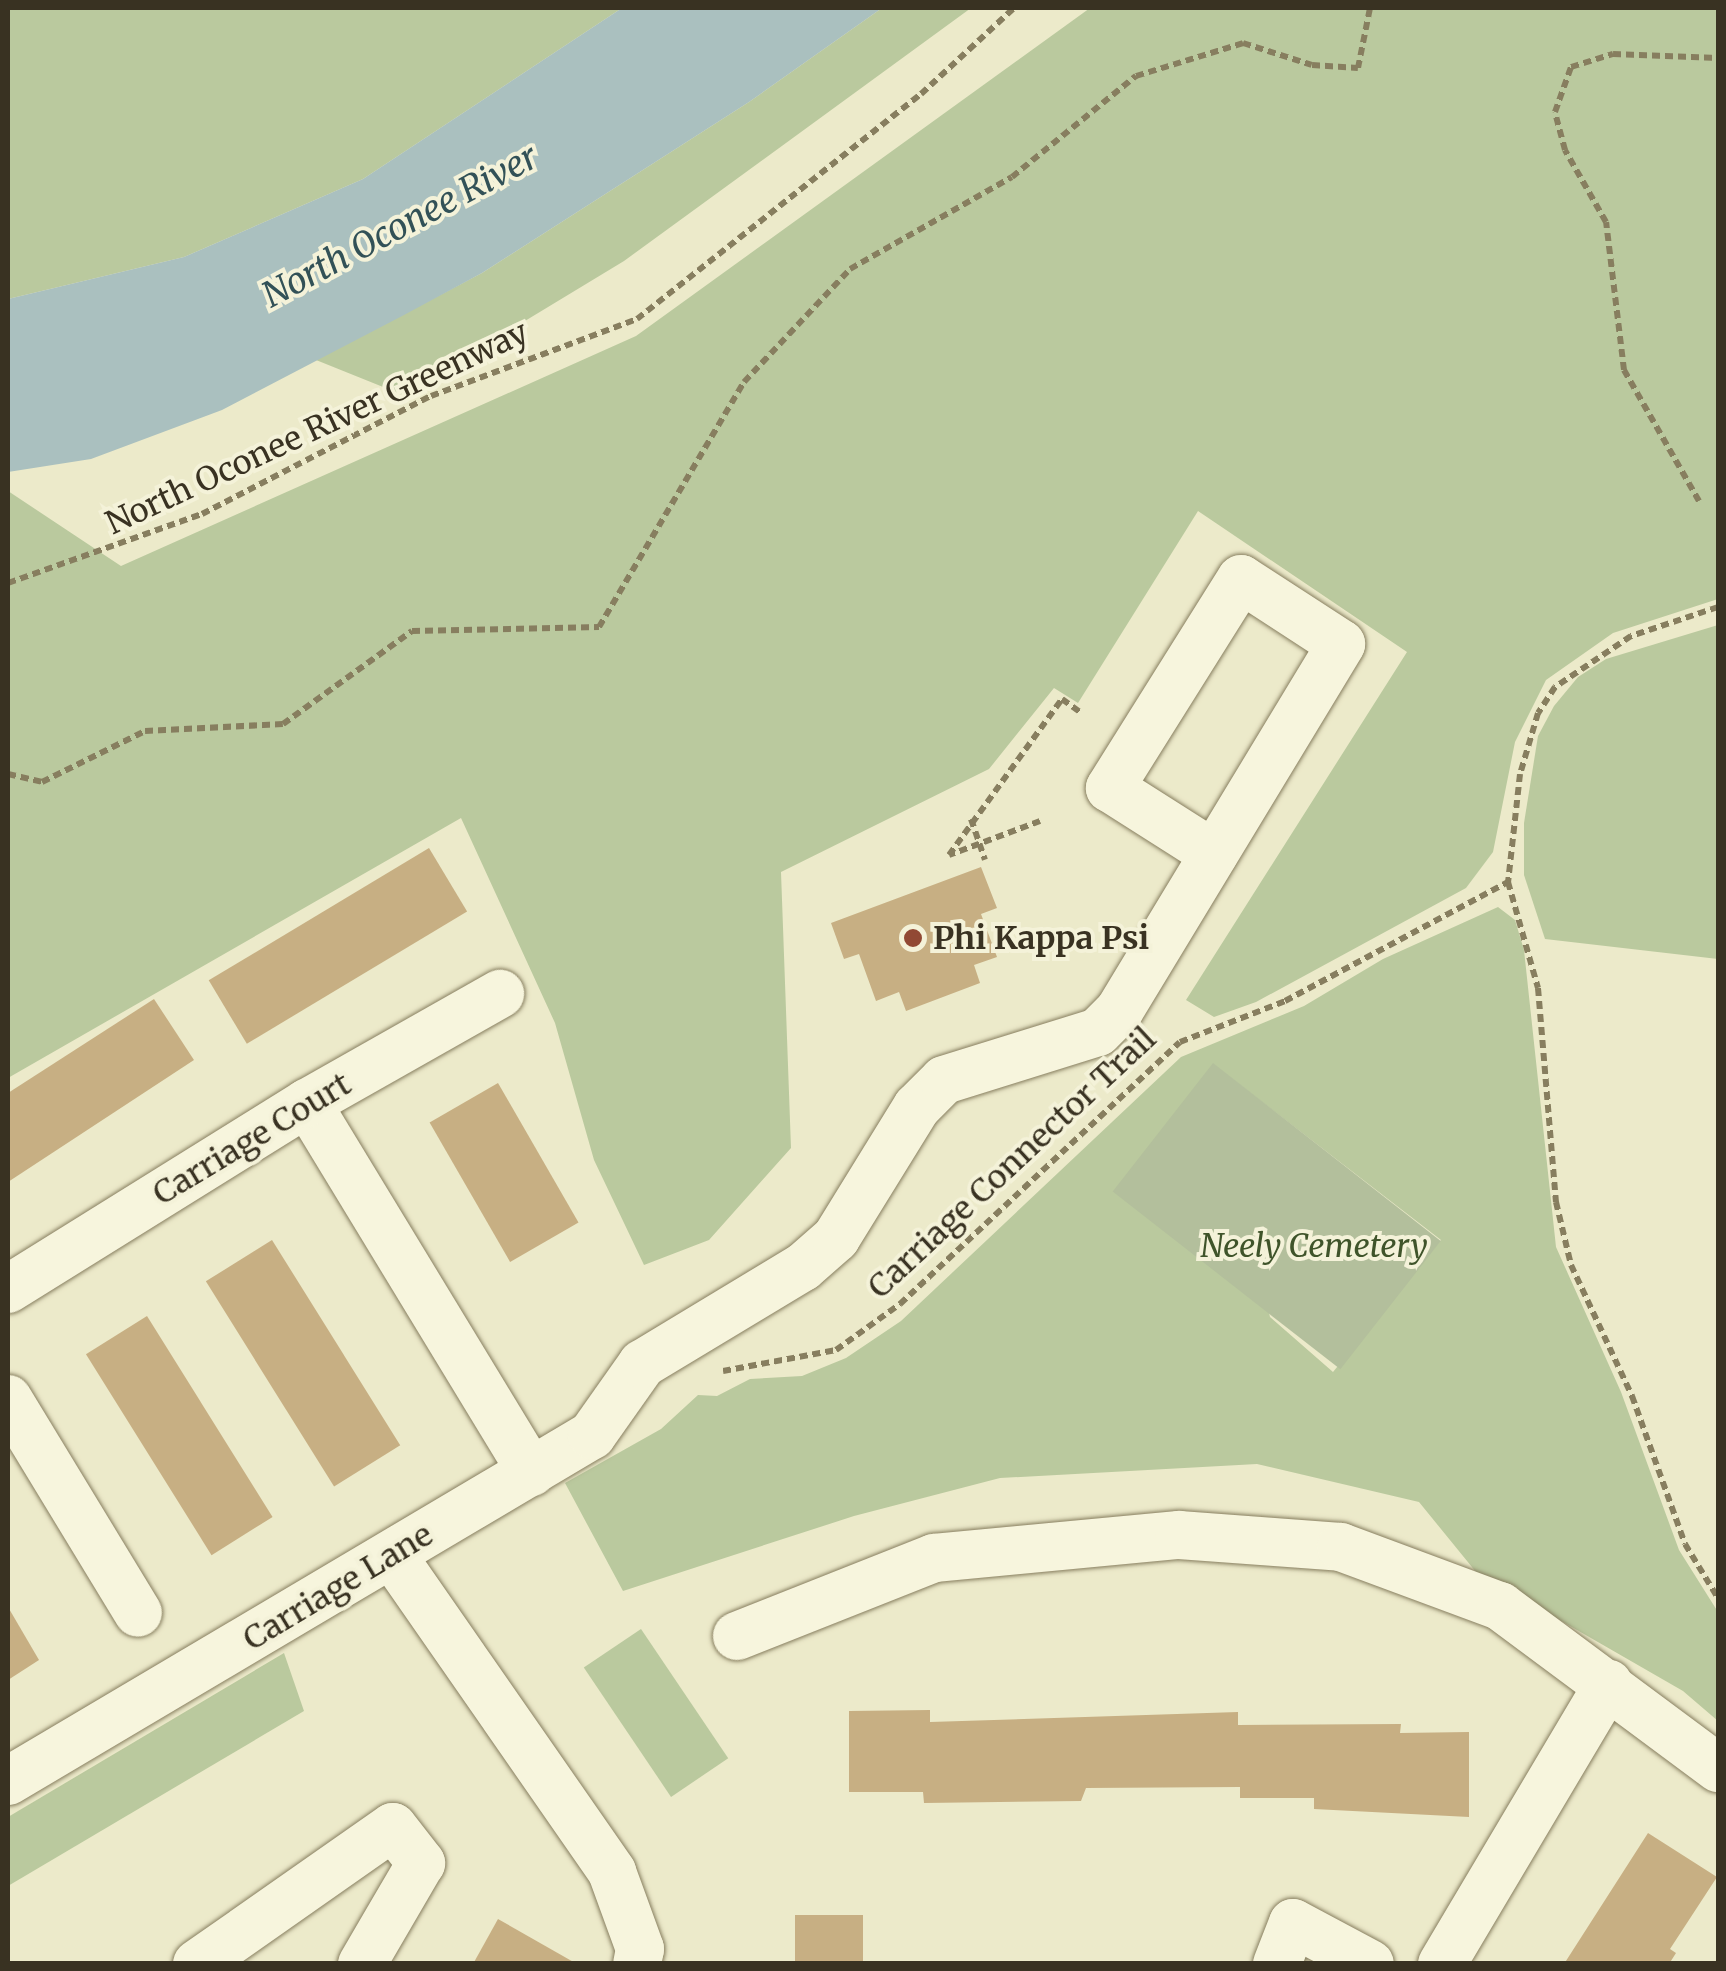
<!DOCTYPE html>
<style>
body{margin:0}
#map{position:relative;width:1726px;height:1971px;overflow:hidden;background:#eceaca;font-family:Merriweather,serif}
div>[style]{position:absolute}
.green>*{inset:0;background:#bac99e;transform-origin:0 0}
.cemetery>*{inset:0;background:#b3bf9c;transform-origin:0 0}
.water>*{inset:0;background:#aac0bf}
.building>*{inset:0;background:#c7af83;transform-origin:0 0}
.path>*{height:6px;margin-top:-3px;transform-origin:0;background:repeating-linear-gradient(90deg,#877e5f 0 8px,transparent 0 13px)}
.roads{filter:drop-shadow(0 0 2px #877e5f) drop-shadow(0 0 2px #877e5f)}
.minor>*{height:48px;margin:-24px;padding:0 24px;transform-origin:24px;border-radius:24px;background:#f7f5dd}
.dots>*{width:28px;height:28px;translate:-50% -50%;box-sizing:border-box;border:5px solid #f4f2d9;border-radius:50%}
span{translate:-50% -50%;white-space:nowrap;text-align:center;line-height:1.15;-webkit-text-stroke:8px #f4f2d9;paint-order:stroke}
.street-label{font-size:32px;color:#393222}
.poi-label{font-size:32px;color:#393222;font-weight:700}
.left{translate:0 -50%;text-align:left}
.park-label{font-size:32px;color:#3f542a;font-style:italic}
.water-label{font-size:35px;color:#325157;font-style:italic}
.frame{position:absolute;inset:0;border:10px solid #393222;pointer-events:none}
</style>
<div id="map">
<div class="green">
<div style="clip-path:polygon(8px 8px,622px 8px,363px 179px,184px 257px,8px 299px)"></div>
<div style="clip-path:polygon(882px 8px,971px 8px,624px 261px,403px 395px,316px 360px,482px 273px,749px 102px)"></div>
<div style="clip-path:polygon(1090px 8px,1718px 8px,1718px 599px,1613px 633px,1546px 680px,1515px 742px,1493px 852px,1466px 888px,1256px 1002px,1214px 1017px,1186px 1000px,1407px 652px,1198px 511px,1078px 703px,1054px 688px,989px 769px,781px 872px,791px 1148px,709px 1240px,644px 1265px,594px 1160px,555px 1023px,461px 818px,8px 1078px,8px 491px,121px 566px,636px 336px)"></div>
<div style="clip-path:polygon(1718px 625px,1718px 959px,1545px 939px,1524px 875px,1524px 823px,1538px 736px,1554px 706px,1578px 677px,1606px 659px)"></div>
<div style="clip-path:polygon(evenodd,1498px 907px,1515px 920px,1524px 950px,1556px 1247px,1621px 1392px,1679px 1550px,1718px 1612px,1718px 1721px,1683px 1691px,1476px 1572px,1419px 1502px,1257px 1464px,1000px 1478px,854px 1516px,623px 1591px,565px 1483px,661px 1429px,698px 1395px,717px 1396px,750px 1379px,802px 1376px,846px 1358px,901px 1321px,1181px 1057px,1304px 1006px,1383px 959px,1498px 907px,1213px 1064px,1441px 1240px,1333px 1372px,1270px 1317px,1213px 1064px)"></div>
<div style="left:641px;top:1629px;width:156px;height:69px;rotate:56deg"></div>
<div style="clip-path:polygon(284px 1653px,304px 1711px,8px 1886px,8px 1817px)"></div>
</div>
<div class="cemetery">
<div style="left:1213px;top:1063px;width:289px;height:163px;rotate:38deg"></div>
</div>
<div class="water">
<div style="clip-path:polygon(622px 8px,882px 8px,749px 102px,482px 273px,404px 315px,222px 410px,91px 459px,8px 472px,8px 299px,184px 257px,363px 179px)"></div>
</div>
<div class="building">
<div style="left:429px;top:848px;width:74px;height:257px;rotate:59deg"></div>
<div style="clip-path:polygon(981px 867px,997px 908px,981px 914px,997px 957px,974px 965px,980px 983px,906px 1011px,899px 992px,876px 1001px,859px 954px,844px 959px,831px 923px)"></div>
<div style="clip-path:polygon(154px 999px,194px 1060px,8px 1182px,8px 1093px)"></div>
<div style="left:498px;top:1083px;width:161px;height:79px;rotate:60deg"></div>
<div style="left:272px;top:1240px;width:242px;height:78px;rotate:58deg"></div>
<div style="left:147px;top:1316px;width:237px;height:72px;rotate:58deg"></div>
<div style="clip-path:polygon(8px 1607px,39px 1660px,8px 1680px)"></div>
<div style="clip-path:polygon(930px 1710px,930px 1722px,1238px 1712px,1238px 1725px,1401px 1724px,1400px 1733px,1469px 1732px,1469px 1817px,1314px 1809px,1314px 1798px,1240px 1798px,1240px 1787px,1086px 1788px,1081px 1801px,924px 1803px,923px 1792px,849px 1792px,849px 1711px)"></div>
<div style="clip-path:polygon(1648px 1833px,1717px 1877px,1670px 1949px,1676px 1953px,1669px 1964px,1564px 1964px)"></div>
<div style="left:863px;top:1915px;width:49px;height:68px;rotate:90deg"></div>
<div style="clip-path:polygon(498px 1919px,577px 1964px,473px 1964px)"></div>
</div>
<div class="path">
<div style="left:1699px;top:501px;width:151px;rotate:-119.8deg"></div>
<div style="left:1624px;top:370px;width:149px;rotate:-96.9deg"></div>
<div style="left:1606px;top:222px;width:83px;rotate:-119.7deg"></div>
<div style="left:1565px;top:150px;width:39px;rotate:-105deg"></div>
<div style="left:1555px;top:112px;width:48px;rotate:-70.4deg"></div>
<div style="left:1571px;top:67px;width:44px;rotate:-17.2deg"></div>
<div style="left:1613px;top:54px;width:105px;rotate:2.2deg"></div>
<div style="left:8px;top:583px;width:206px;rotate:-19.6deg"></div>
<div style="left:202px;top:514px;width:258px;rotate:-27.3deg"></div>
<div style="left:431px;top:396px;width:220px;rotate:-20.5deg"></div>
<div style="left:637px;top:319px;width:362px;rotate:-38.4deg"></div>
<div style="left:921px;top:94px;width:127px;rotate:-42.8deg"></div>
<div style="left:1718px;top:607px;width:92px;rotate:161.6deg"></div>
<div style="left:1631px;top:636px;width:92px;rotate:146.1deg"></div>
<div style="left:1555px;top:687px;width:31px;rotate:123deg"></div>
<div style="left:1538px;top:713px;width:64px;rotate:106.4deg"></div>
<div style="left:1520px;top:774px;width:109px;rotate:96.3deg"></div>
<div style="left:1508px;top:882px;width:110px;rotate:74.2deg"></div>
<div style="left:1538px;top:988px;width:215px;rotate:85.2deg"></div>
<div style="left:1556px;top:1202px;width:65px;rotate:76.6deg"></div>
<div style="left:1571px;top:1265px;width:145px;rotate:65deg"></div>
<div style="left:1632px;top:1396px;width:157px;rotate:70.3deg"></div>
<div style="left:1685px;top:1544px;width:63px;rotate:58.6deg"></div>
<div style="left:8px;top:774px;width:35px;rotate:13deg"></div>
<div style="left:42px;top:782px;width:115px;rotate:-26.3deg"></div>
<div style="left:145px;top:731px;width:138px;rotate:-2.9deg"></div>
<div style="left:283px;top:724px;width:159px;rotate:-35.8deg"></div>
<div style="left:412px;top:631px;width:187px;rotate:-1.2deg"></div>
<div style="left:599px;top:627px;width:285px;rotate:-59.4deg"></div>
<div style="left:744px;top:382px;width:155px;rotate:-46.8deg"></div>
<div style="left:850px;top:269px;width:186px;rotate:-29.6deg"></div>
<div style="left:1012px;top:177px;width:160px;rotate:-39.2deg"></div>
<div style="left:1136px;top:76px;width:112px;rotate:-17.1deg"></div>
<div style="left:1243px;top:43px;width:72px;rotate:17.7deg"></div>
<div style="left:1312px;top:65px;width:46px;rotate:3.7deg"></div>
<div style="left:1358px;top:68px;width:61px;rotate:-78.7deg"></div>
<div style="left:971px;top:819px;width:43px;rotate:71.1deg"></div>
<div style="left:1040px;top:821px;width:97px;rotate:159.5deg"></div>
<div style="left:949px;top:855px;width:193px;rotate:-54.1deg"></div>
<div style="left:1062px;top:699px;width:22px;rotate:36deg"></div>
<div style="left:723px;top:1371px;width:115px;rotate:-10.5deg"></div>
<div style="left:836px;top:1350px;width:79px;rotate:-35.7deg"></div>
<div style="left:900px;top:1304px;width:383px;rotate:-43.1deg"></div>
<div style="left:1180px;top:1042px;width:113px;rotate:-21.3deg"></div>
<div style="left:1285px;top:1001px;width:253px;rotate:-28.1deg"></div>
</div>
<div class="roads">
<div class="minor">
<div style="left:307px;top:1103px;width:432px;rotate:58.7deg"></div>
<div style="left:8px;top:1289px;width:352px;rotate:-31.9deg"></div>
<div style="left:307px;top:1103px;width:222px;rotate:-29.5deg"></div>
<div style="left:8px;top:1399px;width:250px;rotate:58.7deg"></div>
<div style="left:392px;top:1555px;width:386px;rotate:55.2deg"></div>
<div style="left:612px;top:1872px;width:82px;rotate:70deg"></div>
<div style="left:640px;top:1949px;width:15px;rotate:101deg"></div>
<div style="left:737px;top:1636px;width:212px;rotate:-21.6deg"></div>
<div style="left:934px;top:1558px;width:246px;rotate:-5.4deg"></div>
<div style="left:1179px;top:1535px;width:162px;rotate:4.2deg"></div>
<div style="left:1341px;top:1547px;width:170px;rotate:20.4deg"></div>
<div style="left:1500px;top:1606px;width:272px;rotate:36.6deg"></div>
<div style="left:8px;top:1781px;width:679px;rotate:-30.65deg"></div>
<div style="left:592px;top:1435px;width:87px;rotate:-54.8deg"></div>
<div style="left:642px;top:1364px;width:188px;rotate:-31.1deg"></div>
<div style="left:803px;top:1267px;width:44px;rotate:-41.3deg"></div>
<div style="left:836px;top:1238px;width:154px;rotate:-58.3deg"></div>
<div style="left:917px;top:1107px;width:38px;rotate:-45deg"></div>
<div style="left:944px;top:1080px;width:161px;rotate:-17.3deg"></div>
<div style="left:1098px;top:1032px;width:30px;rotate:-45deg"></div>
<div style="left:1119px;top:1011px;width:429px;rotate:-58.8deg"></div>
<div style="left:1341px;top:644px;width:119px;rotate:-147deg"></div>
<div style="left:1241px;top:579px;width:247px;rotate:122.1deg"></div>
<div style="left:1110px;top:788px;width:123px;rotate:32.4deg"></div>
<div style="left:197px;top:1964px;width:239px;rotate:-35deg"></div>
<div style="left:393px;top:1827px;width:46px;rotate:52.1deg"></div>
<div style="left:421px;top:1863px;width:117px;rotate:120.3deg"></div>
<div style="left:1277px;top:1964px;width:44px;rotate:-68.7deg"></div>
<div style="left:1293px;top:1923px;width:87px;rotate:28deg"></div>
<div style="left:1442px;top:1964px;width:326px;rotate:-59.3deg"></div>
</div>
</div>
<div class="dots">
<div style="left:913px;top:938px;background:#914934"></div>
</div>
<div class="street-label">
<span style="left:317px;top:428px;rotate:-25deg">North Oconee River Greenway</span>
<span style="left:252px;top:1139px;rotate:-31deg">Carriage Court</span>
<span style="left:1012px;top:1163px;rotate:-43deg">Carriage Connector Trail</span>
<span style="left:338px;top:1587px;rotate:-31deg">Carriage Lane</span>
</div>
<div class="poi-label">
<span class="left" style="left:933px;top:938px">Phi Kappa Psi</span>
</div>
<div class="park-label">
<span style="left:1314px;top:1246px">Neely Cemetery</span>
</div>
<div class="water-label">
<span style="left:400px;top:226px;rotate:-28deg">North Oconee River</span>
</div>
<div class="frame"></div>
</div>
